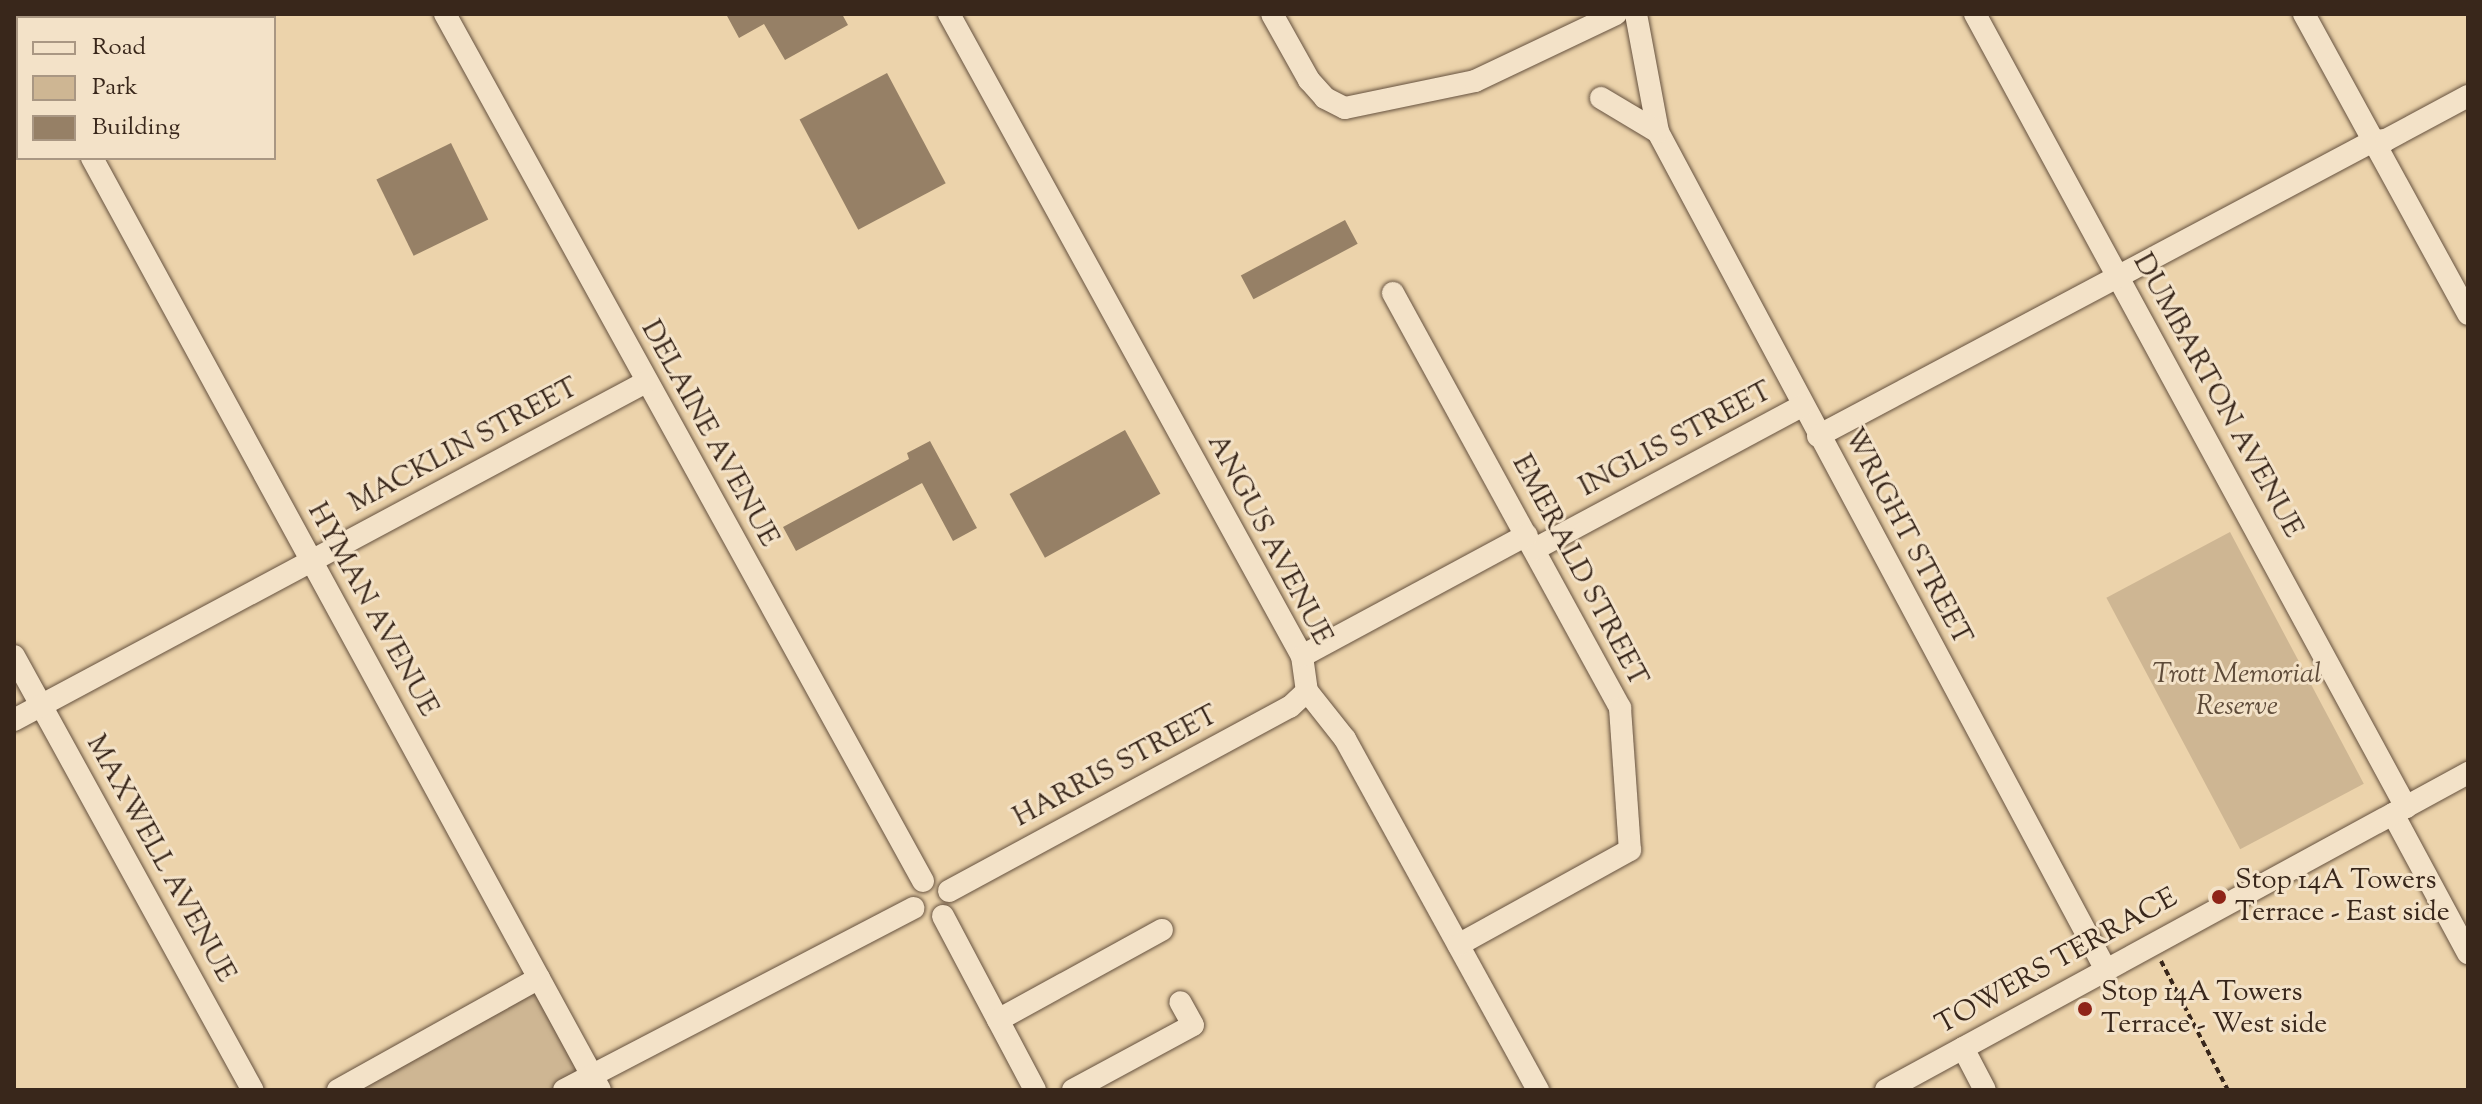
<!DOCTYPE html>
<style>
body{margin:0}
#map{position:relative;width:2482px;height:1104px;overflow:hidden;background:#ecd3ab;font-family:"Sorts Mill Goudy",serif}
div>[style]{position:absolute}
.green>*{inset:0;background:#ceb693;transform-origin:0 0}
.building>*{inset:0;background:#968066;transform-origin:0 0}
.path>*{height:4px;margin-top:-2px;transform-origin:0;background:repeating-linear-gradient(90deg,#39271b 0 6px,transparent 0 10px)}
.roads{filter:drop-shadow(0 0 2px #66523f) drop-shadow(0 0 2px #66523f)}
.minor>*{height:22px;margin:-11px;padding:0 11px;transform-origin:11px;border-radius:11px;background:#f3e2c8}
.dots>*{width:22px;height:22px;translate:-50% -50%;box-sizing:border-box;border:4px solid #f3e2c8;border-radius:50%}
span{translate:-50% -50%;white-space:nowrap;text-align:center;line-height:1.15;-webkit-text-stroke:6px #f3e2c8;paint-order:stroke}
.street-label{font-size:28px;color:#39271b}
.park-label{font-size:28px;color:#5e4b39;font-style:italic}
.poi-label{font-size:28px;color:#39271b}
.left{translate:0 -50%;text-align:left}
.frame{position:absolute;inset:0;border:16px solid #39271b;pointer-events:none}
.legend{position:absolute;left:16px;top:16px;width:260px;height:144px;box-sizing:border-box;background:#f3e2c8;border:2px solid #a99783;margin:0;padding:10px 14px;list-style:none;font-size:24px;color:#39271b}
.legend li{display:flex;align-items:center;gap:16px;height:40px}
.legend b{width:40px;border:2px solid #a99783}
</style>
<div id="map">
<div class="green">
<div style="left:2230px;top:532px;width:285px;height:140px;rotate:62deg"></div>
<div style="clip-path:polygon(542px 978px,593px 1073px,561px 1090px,341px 1090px)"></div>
</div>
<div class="building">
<div style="clip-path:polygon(726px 14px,842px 14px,848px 25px,785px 60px,764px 24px,739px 38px)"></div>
<div style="left:887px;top:73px;width:125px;height:99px;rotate:62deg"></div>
<div style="left:451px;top:143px;width:85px;height:83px;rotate:64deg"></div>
<div style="left:1345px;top:220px;width:27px;height:118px;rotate:62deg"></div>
<div style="left:1125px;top:430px;width:73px;height:132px;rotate:61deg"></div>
<div style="clip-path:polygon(930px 441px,977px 528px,953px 541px,922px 483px,796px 551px,783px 527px,909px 459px,907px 453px)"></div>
</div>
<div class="path">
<div style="left:2161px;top:961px;width:145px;rotate:62.6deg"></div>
</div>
<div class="roads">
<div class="minor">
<div style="left:445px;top:14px;width:990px;rotate:61.13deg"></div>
<div style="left:949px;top:14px;width:733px;rotate:61.2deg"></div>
<div style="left:1302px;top:656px;width:35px;rotate:82deg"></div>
<div style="left:1307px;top:691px;width:61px;rotate:51.6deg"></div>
<div style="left:1345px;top:739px;width:401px;rotate:61.2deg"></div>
<div style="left:1272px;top:14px;width:76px;rotate:60.7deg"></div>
<div style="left:1309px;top:80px;width:24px;rotate:48deg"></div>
<div style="left:1325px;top:98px;width:22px;rotate:27deg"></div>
<div style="left:1345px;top:108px;width:133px;rotate:-11.7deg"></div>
<div style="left:1475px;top:81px;width:156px;rotate:-25.4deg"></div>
<div style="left:1636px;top:14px;width:120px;rotate:79.4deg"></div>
<div style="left:1658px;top:132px;width:950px;rotate:61.87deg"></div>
<div style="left:1975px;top:14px;width:903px;rotate:61.48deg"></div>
<div style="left:2304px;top:14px;width:342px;rotate:61.3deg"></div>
<div style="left:14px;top:15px;width:8px;rotate:60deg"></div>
<div style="left:1601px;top:98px;width:66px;rotate:30.8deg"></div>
<div style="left:92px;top:158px;width:1061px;rotate:61.41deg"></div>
<div style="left:1393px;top:293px;width:473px;rotate:61.3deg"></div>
<div style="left:1620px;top:708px;width:142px;rotate:86deg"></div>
<div style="left:1630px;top:850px;width:196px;rotate:151.1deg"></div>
<div style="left:1818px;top:436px;width:629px;rotate:-27.99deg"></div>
<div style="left:2373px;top:141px;width:13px;rotate:-4deg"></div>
<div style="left:2386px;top:140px;width:93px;rotate:-28.2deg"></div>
<div style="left:1535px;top:549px;width:303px;rotate:-28.2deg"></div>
<div style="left:14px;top:656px;width:495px;rotate:61.2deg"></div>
<div style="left:1302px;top:656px;width:255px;rotate:-28.3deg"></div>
<div style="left:14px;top:720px;width:717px;rotate:-28.14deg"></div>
<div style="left:2393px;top:814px;width:158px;rotate:61.7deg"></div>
<div style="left:949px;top:891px;width:387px;rotate:-28.4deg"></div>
<div style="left:1290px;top:707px;width:23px;rotate:-43deg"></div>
<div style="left:943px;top:916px;width:197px;rotate:62.1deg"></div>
<div style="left:998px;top:1020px;width:187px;rotate:-28.8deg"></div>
<div style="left:1963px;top:1048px;width:47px;rotate:62.4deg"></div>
<div style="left:338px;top:1090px;width:230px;rotate:-29.1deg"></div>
<div style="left:564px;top:1090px;width:394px;rotate:-27.5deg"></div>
<div style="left:1073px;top:1090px;width:136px;rotate:-28.4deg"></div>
<div style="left:1193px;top:1025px;width:26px;rotate:-119deg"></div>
<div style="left:1886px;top:1090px;width:663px;rotate:-28.58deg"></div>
</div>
</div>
<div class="dots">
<div style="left:2219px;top:897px;background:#8f2418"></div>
<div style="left:2085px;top:1009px;background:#8f2418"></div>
</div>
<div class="street-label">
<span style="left:2217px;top:396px;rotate:61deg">DUMBARTON AVENUE</span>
<span style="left:709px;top:434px;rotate:61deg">DELAINE AVENUE</span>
<span style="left:1676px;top:440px;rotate:-28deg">INGLIS STREET</span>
<span style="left:464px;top:446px;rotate:-28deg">MACKLIN STREET</span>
<span style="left:1907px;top:537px;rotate:62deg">WRIGHT STREET</span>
<span style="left:1269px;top:540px;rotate:62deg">ANGUS AVENUE</span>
<span style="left:1579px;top:571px;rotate:62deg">EMERALD STREET</span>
<span style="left:372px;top:610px;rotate:61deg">HYMAN AVENUE</span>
<span style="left:1116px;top:767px;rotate:-28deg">HARRIS STREET</span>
<span style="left:160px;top:859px;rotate:61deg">MAXWELL AVENUE</span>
<span style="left:2057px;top:962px;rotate:-29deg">TOWERS TERRACE</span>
</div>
<div class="park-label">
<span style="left:2237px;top:691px">Trott Memorial<br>Reserve</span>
</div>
<div class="poi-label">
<span class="left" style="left:2235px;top:897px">Stop 14A Towers<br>Terrace - East side</span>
<span class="left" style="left:2101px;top:1009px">Stop 14A Towers<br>Terrace - West side</span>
</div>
<div class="frame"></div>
<ul class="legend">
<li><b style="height:10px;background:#f3e2c8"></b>Road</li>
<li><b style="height:22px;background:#ceb693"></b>Park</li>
<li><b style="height:22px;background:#968066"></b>Building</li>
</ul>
</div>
